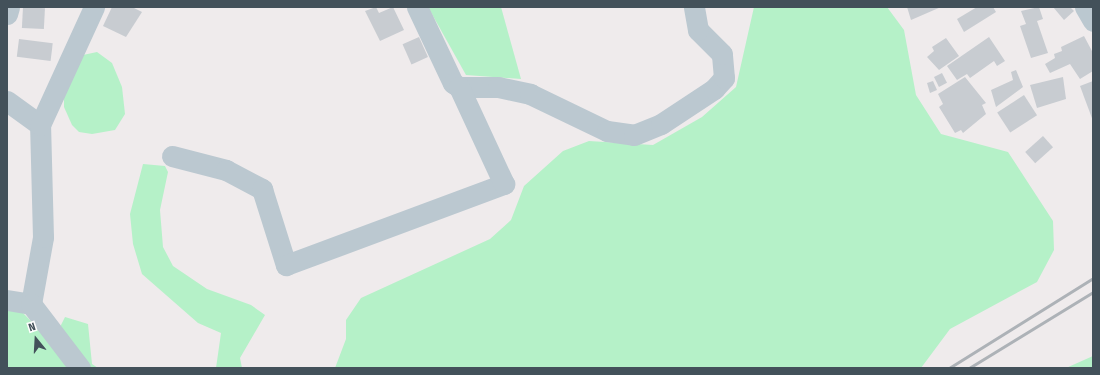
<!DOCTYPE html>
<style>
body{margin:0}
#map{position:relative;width:1100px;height:375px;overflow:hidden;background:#efebec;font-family:"Fira Sans Condensed",sans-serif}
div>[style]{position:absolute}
.green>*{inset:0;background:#b5f1c8}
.building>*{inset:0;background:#c8ccd1;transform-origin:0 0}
.minor>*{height:21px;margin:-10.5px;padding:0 10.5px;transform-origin:10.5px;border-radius:10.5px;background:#bbc8d0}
.rail>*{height:3px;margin:-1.5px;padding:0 1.5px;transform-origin:1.5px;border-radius:1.5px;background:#adb2b7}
span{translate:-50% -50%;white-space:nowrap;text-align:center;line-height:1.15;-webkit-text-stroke:3.5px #fff;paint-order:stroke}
.frame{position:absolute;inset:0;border:8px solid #43515a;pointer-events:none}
.north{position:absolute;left:16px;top:319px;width:40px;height:40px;-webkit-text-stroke:3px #fff;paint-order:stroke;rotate:342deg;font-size:11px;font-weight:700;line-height:16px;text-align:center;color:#43515a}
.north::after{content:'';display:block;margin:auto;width:14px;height:18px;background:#43515a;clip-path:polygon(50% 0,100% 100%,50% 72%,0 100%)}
</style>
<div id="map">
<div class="green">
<div style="clip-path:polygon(428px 7px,501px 7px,521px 79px,466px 75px)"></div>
<div style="clip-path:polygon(754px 7px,887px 7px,904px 30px,916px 95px,941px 134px,1008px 152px,1053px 221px,1054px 250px,1037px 282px,950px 329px,921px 368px,335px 368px,346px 339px,346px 320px,361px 298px,490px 239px,511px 220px,524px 186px,563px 151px,589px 141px,653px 145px,702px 117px,736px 87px)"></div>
<div style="clip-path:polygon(97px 52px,112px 63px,122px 87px,125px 114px,115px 130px,92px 134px,79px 132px,72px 125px,64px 107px,64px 95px,83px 55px)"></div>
<div style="clip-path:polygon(143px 164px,165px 166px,168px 172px,160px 210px,163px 247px,173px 266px,207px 289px,251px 305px,265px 315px,240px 358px,242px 368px,216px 368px,221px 333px,198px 323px,142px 274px,133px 244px,130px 214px)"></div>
<div style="clip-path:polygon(7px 307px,21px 311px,32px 322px,60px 327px,65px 317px,88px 324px,92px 364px,98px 368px,7px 368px)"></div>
<div style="clip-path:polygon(1093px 356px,1093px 368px,1066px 368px)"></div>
</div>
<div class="building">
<div style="left:23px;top:7px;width:22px;height:21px;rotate:3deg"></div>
<div style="clip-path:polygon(112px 7px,132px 7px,142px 12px,126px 37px,103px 26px)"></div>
<div style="clip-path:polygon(376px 7px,379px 13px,393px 7px,404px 30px,380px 41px,365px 11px)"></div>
<div style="clip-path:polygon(907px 7px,941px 7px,911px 20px)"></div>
<div style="clip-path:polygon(977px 7px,993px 7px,996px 12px,964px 32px,957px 19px)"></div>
<div style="clip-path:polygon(1039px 7px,1043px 19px,1037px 21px,1048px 53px,1031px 58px,1020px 26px,1026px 24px,1021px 11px)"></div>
<div style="clip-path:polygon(1053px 7px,1070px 7px,1074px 11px,1064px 20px)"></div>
<div style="clip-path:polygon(1084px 36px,1093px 53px,1093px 71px,1080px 79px,1070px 64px,1050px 73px,1045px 64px,1055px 58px,1054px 54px,1062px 51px,1061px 47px)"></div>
<div style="left:419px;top:37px;width:22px;height:18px;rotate:66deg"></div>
<div style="clip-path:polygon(989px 37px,1005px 61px,997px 66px,994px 61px,970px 78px,967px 74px,957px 80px,947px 66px)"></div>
<div style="clip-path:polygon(946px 38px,959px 56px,939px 70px,927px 57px,934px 51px,932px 47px)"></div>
<div style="left:19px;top:39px;width:34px;height:18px;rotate:7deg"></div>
<div style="clip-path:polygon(1016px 70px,1023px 87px,996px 107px,991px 90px,1013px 80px,1011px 72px)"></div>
<div style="left:942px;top:73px;width:11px;height:9px;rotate:63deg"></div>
<div style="clip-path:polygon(965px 77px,986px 103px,982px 105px,986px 114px,963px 133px,961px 130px,955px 133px,939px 107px,943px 104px,938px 94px)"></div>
<div style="clip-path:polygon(1063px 77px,1066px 99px,1037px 108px,1030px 85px)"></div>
<div style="clip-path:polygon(933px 81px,937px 90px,930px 93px,927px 83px)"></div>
<div style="clip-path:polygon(1093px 81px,1093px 121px,1080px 86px)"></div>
<div style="left:1024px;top:95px;width:24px;height:32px;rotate:57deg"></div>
<div style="left:1043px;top:136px;width:15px;height:24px;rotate:48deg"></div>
</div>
<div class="minor">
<div style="left:417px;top:7px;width:84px;rotate:64.7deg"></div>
<div style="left:453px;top:83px;width:7px;rotate:34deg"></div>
<div style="left:459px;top:87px;width:39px"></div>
<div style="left:498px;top:87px;width:33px;rotate:12deg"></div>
<div style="left:530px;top:94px;width:85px;rotate:25.7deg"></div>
<div style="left:607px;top:131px;width:27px;rotate:8deg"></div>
<div style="left:634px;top:135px;width:29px;rotate:-22deg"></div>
<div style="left:661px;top:124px;width:64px;rotate:-33.4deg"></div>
<div style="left:714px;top:89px;width:15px;rotate:-48deg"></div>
<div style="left:724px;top:78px;width:24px;rotate:-95deg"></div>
<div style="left:722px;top:54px;width:34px;rotate:-135deg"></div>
<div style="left:698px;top:30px;width:23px;rotate:-100deg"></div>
<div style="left:1085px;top:7px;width:16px;rotate:60deg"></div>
<div style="left:7px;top:14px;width:7px;rotate:-74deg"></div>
<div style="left:7px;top:101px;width:41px;rotate:36deg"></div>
<div style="left:172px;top:156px;width:56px;rotate:14.5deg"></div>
<div style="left:226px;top:170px;width:41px;rotate:27.8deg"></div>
<div style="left:262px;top:189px;width:80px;rotate:72.5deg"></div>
<div style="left:286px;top:265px;width:233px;rotate:-20.4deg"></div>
<div style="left:504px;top:184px;width:107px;rotate:-114.9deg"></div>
<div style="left:7px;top:300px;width:24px;rotate:9deg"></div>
<div style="left:31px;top:304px;width:68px;rotate:-79.8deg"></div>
<div style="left:43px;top:237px;width:112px;rotate:-91.5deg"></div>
<div style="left:40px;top:125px;width:130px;rotate:-65.4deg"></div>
<div style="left:31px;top:304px;width:81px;rotate:52.6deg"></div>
</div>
<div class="rail">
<div style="left:949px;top:368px;width:170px;rotate:-32deg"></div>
<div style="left:969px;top:368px;width:145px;rotate:-31.5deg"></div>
</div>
<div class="frame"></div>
<div class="north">N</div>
</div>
